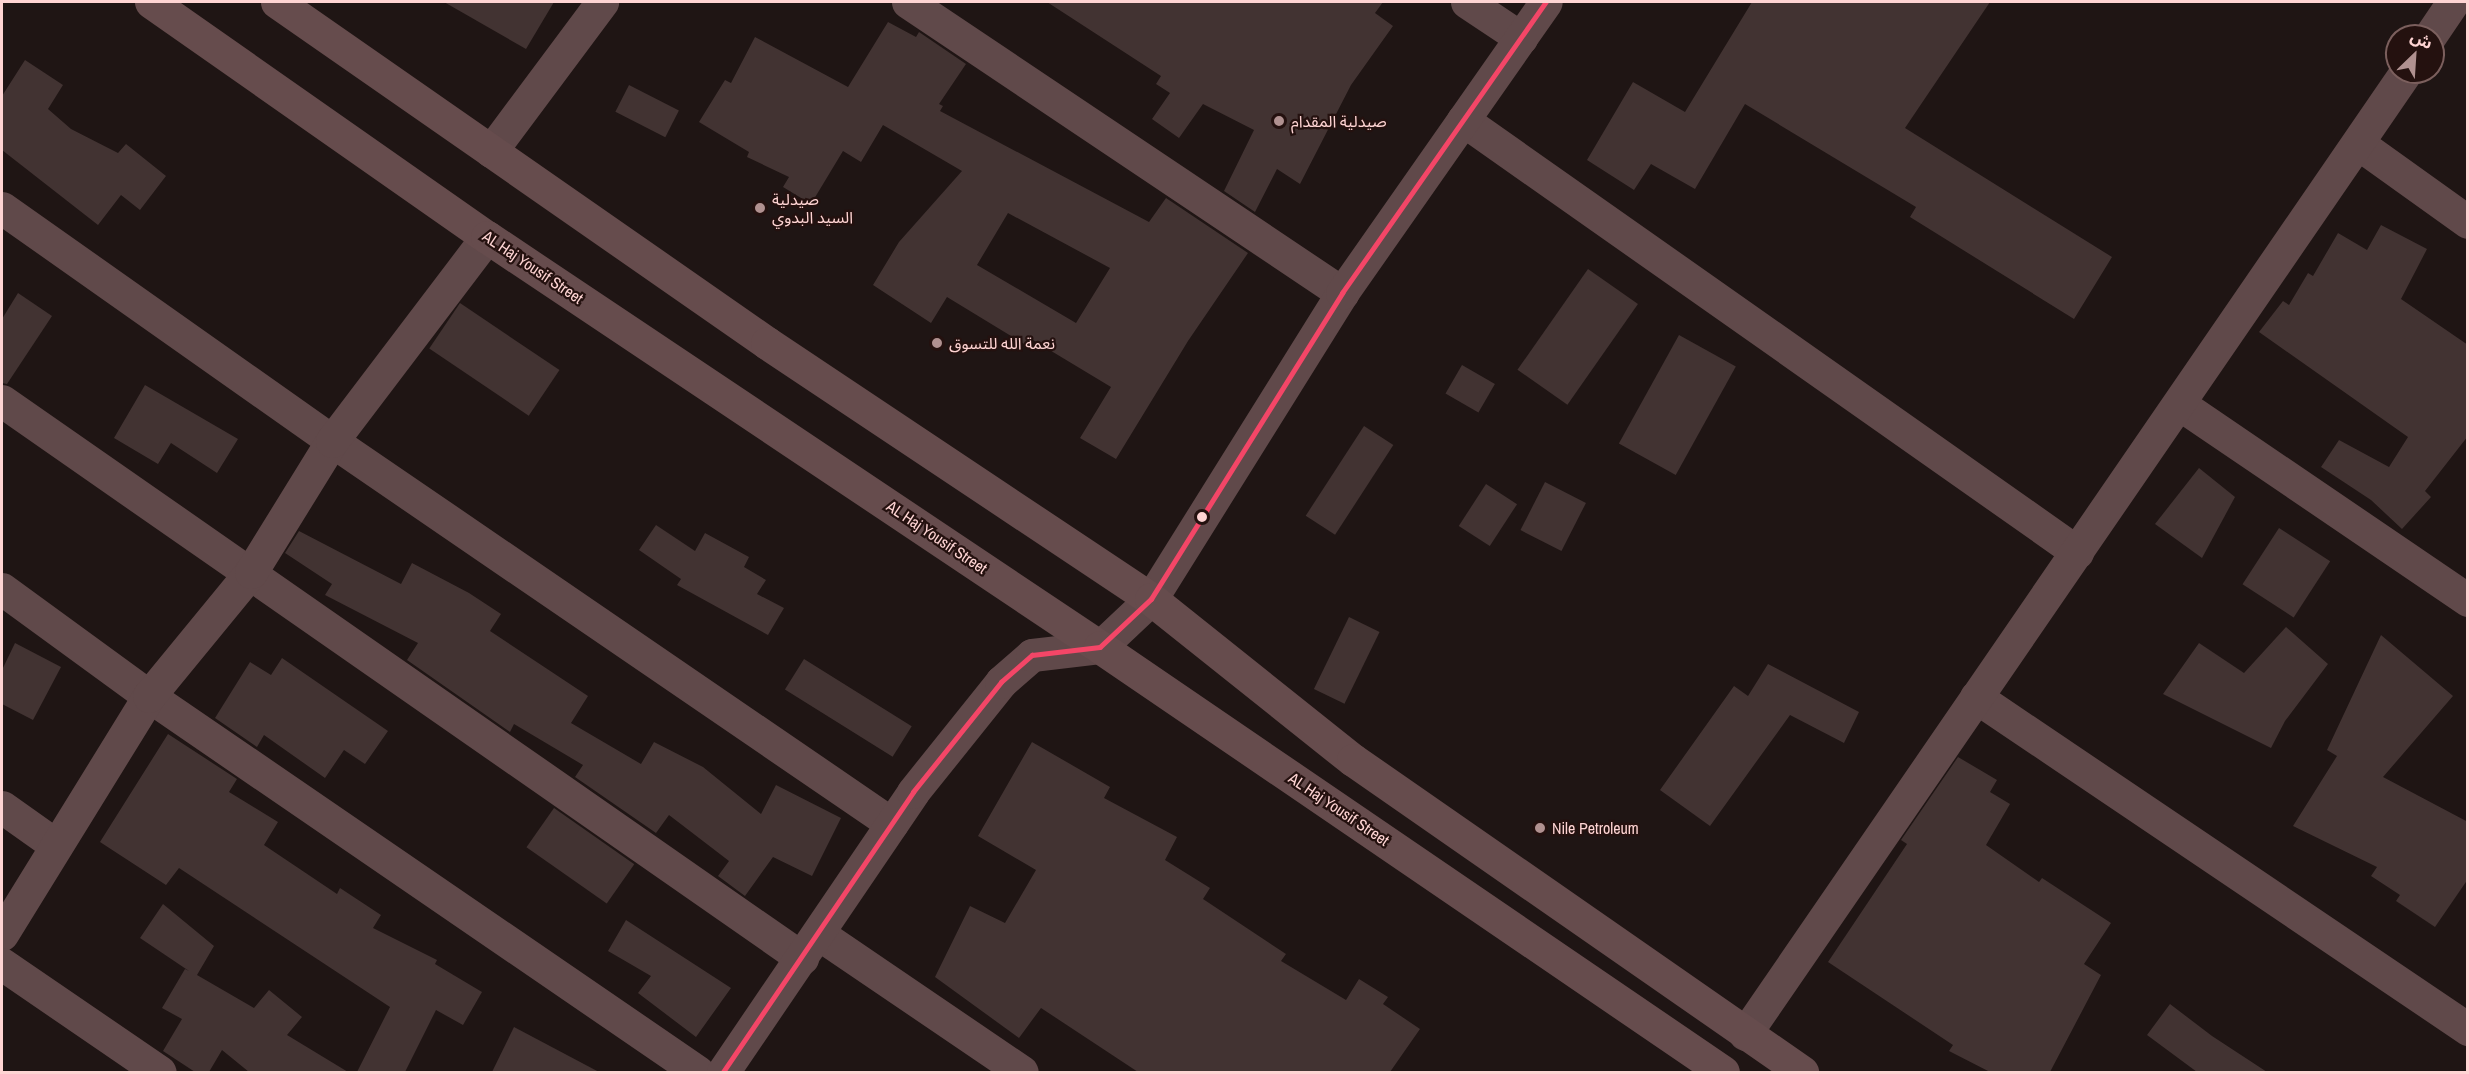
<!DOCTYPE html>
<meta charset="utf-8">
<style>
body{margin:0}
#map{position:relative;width:2469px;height:1074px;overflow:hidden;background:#1f1514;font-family:"Archivo Narrow","Noto Sans Arabic",sans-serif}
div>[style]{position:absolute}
.building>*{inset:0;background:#423332;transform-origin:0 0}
.minor>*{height:33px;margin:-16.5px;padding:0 16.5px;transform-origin:16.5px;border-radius:16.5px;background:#60494a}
.tertiary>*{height:33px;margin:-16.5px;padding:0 16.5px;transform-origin:16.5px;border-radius:16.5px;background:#60494a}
.secondary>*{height:33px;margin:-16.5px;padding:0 16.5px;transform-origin:16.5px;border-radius:16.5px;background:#664c4d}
.bus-1>*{height:4.5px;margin:-2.25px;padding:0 2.25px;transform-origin:2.25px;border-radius:2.25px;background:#f34667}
.dots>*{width:16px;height:16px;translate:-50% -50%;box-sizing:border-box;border:3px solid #24110f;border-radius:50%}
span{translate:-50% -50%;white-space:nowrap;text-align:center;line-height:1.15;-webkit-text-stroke:4.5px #24110f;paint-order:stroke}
.poi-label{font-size:16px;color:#fed4d3}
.left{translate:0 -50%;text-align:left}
.street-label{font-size:16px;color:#fed4d3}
.frame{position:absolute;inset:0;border:3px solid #fed4d3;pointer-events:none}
.north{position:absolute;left:2385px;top:24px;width:60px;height:60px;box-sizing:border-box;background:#24110f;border:2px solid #7b5f5d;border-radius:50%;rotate:25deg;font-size:16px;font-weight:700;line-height:24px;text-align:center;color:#fed4d3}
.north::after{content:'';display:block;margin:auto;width:21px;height:27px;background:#b09190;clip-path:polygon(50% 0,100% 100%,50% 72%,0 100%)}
</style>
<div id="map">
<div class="building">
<div style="clip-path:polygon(444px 2px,554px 2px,526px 49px)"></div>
<div style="clip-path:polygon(1047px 2px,1383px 2px,1375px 13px,1393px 26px,1351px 85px,1300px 184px,1277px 169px,1255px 212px,1224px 191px,1254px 130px,1203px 104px,1179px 138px,1152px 119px,1170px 93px,1156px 84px,1161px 76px)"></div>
<div style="clip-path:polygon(1752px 2px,1990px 2px,1905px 128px,2112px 257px,2074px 319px,1910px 217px,1916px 207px,1745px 104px,1695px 189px,1651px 164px,1634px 190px,1587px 160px,1633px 82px,1685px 112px)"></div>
<div style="clip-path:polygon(evenodd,888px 22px,916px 37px,919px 32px,966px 64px,939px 104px,943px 106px,940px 111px,1149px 222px,1166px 198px,1248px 253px,1188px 341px,1116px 459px,1080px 438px,1111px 387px,1033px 340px,1029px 347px,947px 297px,931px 323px,873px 285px,899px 242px,962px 171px,883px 125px,861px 162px,843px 151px,811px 204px,783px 187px,789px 177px,747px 157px,749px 152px,699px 122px,725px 80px,731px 83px,755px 37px,848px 87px,888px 22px,1008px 213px,1110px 268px,1076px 323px,977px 265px,1008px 213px)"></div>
<div style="clip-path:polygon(25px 60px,63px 85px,48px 109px,71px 129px,118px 153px,126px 144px,166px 176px,140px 210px,121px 195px,98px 225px,2px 150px,2px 96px)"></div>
<div style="left:629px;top:85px;width:56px;height:30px;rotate:27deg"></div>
<div style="clip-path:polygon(2381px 225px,2427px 249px,2401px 299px,2468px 345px,2468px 436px,2425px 491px,2431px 497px,2402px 529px,2371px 500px,2321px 467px,2339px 440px,2389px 467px,2408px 437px,2259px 332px,2283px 301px,2289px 305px,2308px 273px,2313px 276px,2338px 233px,2367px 250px)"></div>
<div style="left:1588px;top:269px;width:61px;height:123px;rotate:35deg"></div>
<div style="clip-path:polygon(18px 293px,52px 316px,7px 384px,2px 383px,2px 319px)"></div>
<div style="left:460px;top:303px;width:120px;height:55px;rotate:34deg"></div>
<div style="left:1679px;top:335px;width:65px;height:124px;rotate:29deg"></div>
<div style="left:1462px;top:365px;width:38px;height:33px;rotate:30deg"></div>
<div style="clip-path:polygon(145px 385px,238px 439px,217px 473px,171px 443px,158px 464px,114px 438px)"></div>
<div style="left:1364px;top:426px;width:35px;height:107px;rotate:33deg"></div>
<div style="clip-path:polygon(2199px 468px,2235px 497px,2202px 558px,2155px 524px)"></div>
<div style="left:1545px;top:482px;width:46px;height:54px;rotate:27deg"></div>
<div style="left:1486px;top:484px;width:37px;height:50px;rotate:33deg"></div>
<div style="clip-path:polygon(656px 525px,695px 551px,705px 533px,749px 557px,744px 567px,766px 580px,757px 594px,784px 608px,768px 635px,677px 585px,681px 579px,639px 550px)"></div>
<div style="left:2279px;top:528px;width:61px;height:67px;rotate:33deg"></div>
<div style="clip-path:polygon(299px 531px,401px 584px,412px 563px,469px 593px,501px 614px,490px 631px,588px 696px,571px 723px,641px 764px,654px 742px,703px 767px,761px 814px,776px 785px,841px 818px,812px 876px,773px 857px,745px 896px,718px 876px,729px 861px,669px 815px,656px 833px,575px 777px,583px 765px,514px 724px,510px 732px,407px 660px,418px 643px,325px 595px,332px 584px,285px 553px)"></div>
<div style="left:1349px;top:617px;width:34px;height:80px;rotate:26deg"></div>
<div style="clip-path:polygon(2286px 627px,2328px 664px,2285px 721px,2271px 748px,2163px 694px,2199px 643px,2244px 673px)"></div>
<div style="clip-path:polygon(2381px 635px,2453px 696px,2383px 777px,2468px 822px,2468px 879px,2435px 927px,2396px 901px,2400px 895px,2371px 876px,2377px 867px,2293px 826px,2337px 756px,2327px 750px)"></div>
<div style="clip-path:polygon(15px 643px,61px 667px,33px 720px,2px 704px,2px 670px)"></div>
<div style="clip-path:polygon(282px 658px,388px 731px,365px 764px,344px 750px,325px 778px,264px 735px,257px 747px,215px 718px,250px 662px,271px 675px)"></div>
<div style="left:804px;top:659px;width:127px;height:36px;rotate:32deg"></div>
<div style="clip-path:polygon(1768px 664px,1859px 712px,1844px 743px,1790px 715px,1710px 826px,1660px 790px,1734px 686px,1748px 696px)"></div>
<div style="clip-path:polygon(168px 734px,237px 779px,229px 792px,278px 822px,264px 845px,337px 894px,340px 888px,381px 915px,373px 928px,437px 960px,435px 964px,482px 992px,463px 1025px,436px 1010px,405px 1072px,357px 1072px,390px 1007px,179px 868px,166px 885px,100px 842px)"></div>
<div style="clip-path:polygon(1032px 742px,1110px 787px,1104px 798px,1177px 837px,1165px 860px,1210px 888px,1203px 899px,1286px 954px,1281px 961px,1346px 1000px,1359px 979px,1388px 997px,1383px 1004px,1420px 1029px,1390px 1072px,1138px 1072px,1041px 1008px,1019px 1038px,935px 977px,970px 906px,1005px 923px,1036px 870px,978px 836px)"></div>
<div style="clip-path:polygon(1958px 757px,1997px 780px,1990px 792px,2010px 804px,1986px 845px,2039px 882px,2042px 878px,2111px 923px,2084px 964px,2101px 975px,2050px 1072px,1990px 1072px,1949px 1051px,1953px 1045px,1828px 962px,1907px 844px,1901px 840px)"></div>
<div style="left:554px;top:808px;width:98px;height:48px;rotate:35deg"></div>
<div style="clip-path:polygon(163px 904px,214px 946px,197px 975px,254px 1008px,269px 990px,302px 1017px,287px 1035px,348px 1072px,249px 1072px,222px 1050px,209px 1072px,195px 1072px,163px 1051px,182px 1019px,162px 1008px,185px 969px,189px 971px,140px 938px)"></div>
<div style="clip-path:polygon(626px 920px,731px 988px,696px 1037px,638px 993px,651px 976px,608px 951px)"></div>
<div style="clip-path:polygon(2170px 1004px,2212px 1036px,2267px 1072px,2197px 1072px,2147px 1035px)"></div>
<div style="clip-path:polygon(514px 1027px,599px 1072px,492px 1072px)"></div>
</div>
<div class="minor">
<div style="left:908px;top:2px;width:523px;rotate:33.84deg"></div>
<div style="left:1467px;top:2px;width:65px;rotate:33.7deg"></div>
<div style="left:2430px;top:36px;width:41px;rotate:-55.9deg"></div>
<div style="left:1463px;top:120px;width:751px;rotate:35.13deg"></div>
<div style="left:2359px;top:144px;width:134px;rotate:35.6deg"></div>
<div style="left:491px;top:151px;width:186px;rotate:-53.3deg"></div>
<div style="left:2px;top:208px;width:404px;rotate:35.2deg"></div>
<div style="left:332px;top:441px;width:678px;rotate:34.37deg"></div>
<div style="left:2px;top:401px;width:975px;rotate:34.85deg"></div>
<div style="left:2181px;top:405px;width:347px;rotate:34.2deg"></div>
<div style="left:2px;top:589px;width:182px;rotate:36.1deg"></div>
<div style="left:149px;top:696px;width:665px;rotate:34.41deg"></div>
<div style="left:1976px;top:697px;width:594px;rotate:34.01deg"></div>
<div style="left:2px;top:807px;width:64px;rotate:35.4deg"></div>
<div style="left:2px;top:934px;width:280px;rotate:-58.3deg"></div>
<div style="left:149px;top:696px;width:161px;rotate:-50.6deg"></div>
<div style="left:251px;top:572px;width:154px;rotate:-58.3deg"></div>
<div style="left:332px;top:441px;width:256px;rotate:-52.8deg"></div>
<div style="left:819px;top:934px;width:245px;rotate:34.2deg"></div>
<div style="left:2px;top:964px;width:191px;rotate:34.4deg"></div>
<div style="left:1745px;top:1034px;width:1167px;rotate:-55.51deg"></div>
</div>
<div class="tertiary">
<div style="left:723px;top:1072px;width:338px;rotate:-55.8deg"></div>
<div style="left:913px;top:792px;width:141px;rotate:-51.3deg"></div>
<div style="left:1001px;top:682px;width:41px;rotate:-41.1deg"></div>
<div style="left:1032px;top:655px;width:68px;rotate:-6.7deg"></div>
<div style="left:1100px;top:647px;width:70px;rotate:-43.3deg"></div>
<div style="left:1151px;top:599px;width:361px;rotate:-58deg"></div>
<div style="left:1342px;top:293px;width:355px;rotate:-55deg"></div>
</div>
<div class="secondary">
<div style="left:151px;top:2px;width:410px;rotate:35deg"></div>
<div style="left:487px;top:237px;width:737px;rotate:33.78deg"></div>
<div style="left:1100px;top:647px;width:754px;rotate:34.3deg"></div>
<div style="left:277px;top:2px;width:597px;rotate:34.83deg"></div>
<div style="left:767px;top:343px;width:462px;rotate:33.7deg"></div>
<div style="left:1151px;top:599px;width:258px;rotate:38.6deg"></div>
<div style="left:1353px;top:760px;width:547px;rotate:34.79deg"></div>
</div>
<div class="bus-1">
<div style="left:723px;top:1072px;width:338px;rotate:-55.8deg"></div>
<div style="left:913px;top:792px;width:141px;rotate:-51.3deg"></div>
<div style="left:1001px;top:682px;width:41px;rotate:-41.1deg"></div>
<div style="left:1032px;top:655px;width:68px;rotate:-6.7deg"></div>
<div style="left:1100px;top:647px;width:70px;rotate:-43.3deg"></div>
<div style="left:1151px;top:599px;width:361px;rotate:-58deg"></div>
<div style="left:1342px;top:293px;width:355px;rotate:-55deg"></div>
</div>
<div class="dots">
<div style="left:1279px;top:121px;background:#b09190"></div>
<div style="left:760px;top:208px;background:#b09190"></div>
<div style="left:937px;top:343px;background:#b09190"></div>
<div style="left:1202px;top:517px;background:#fed4d3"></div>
<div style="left:1540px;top:828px;background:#b09190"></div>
</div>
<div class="poi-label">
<span class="left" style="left:1291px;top:121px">صيدلية المقدام</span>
<span class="left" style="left:772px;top:208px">صيدلية<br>السيد البدوي</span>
<span class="left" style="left:949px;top:343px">نعمة الله للتسوق</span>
<span class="left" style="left:1552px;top:828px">Nile Petroleum</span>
</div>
<div class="street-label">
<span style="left:533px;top:267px;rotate:34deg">AL Haj Yousif Street</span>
<span style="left:937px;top:537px;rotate:34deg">AL Haj Yousif Street</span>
<span style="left:1339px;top:809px;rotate:34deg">AL Haj Yousif Street</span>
</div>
<div class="frame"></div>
<div class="north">ش</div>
</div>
